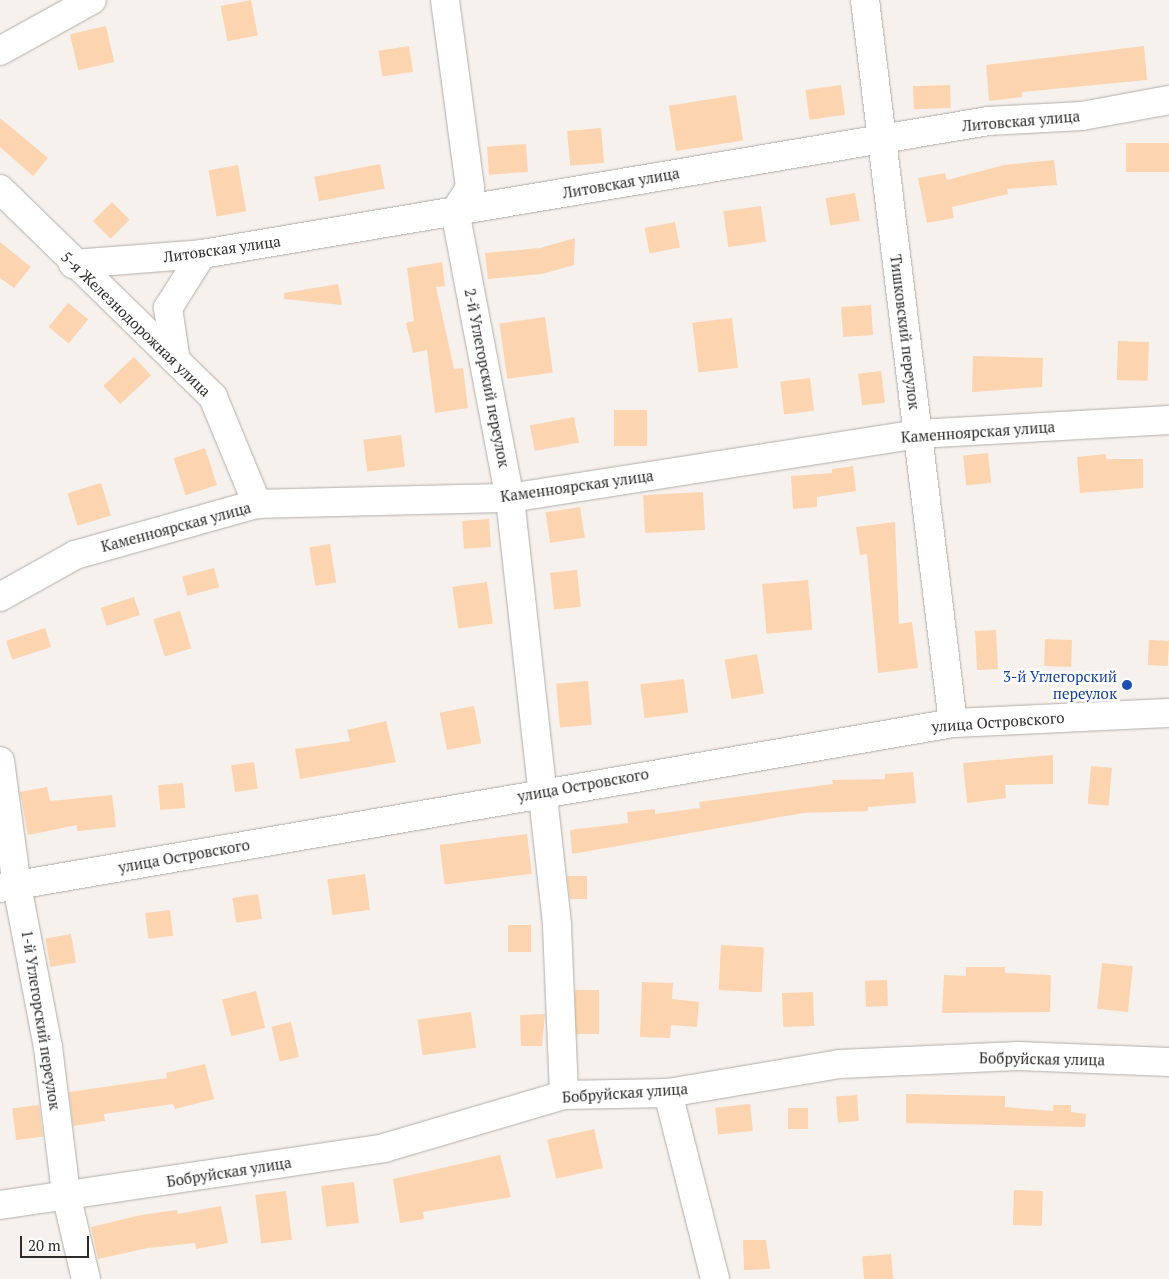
<!DOCTYPE html>
<meta charset="utf-8">
<style>
body{margin:0}
#map{position:relative;width:1169px;height:1279px;overflow:hidden;background:#f7f1ed;font-family:"PT Serif",serif}
div>[style]{position:absolute}
.building>*{inset:0;background:#fcd4b0;transform-origin:0 0}
.roads{filter:drop-shadow(0 0 1px #b2ada9) drop-shadow(0 0 1px #b2ada9)}
.minor>*{height:28px;margin:-14px;padding:0 14px;transform-origin:14px;border-radius:14px;background:#fff}
.tertiary>*{height:28px;margin:-14px;padding:0 14px;transform-origin:14px;border-radius:14px;background:#fff}
.dots>*{width:14px;height:14px;translate:-50% -50%;box-sizing:border-box;border:2px solid #fff;border-radius:50%}
span{translate:-50% -50%;white-space:nowrap;text-align:center;line-height:1.15;-webkit-text-stroke:5px #fff;paint-order:stroke}
.street-label{font-size:15px;color:#2d2c2a}
.transit-label{font-size:15px;color:#164399}
.right{translate:-100% -50%;text-align:right}
.scale{position:absolute;left:20px;top:1236px;width:69px;height:22px;box-sizing:border-box;border:2px solid #2d2c2a;border-top:0;padding-left:6px;font-size:15px;line-height:18px;white-space:nowrap;color:#2d2c2a;-webkit-text-stroke:4px #fff;paint-order:stroke}
</style>
<div id="map">
<div class="building">
<div style="left:251px;top:0;width:36px;height:31px;rotate:79deg"></div>
<div style="left:106px;top:26px;width:37px;height:37px;rotate:77deg"></div>
<div style="left:409px;top:46px;width:26px;height:31px;rotate:81deg"></div>
<div style="clip-path:polygon(1144px 46px,1147px 80px,1022px 92px,1022px 97px,989px 101px,986px 65px)"></div>
<div style="left:841px;top:85px;width:30px;height:36px;rotate:82deg"></div>
<div style="left:950px;top:85px;width:23px;height:37px;rotate:88deg"></div>
<div style="left:736px;top:95px;width:46px;height:68px;rotate:81deg"></div>
<div style="clip-path:polygon(0 118px,48px 158px,33px 176px,0 147px)"></div>
<div style="left:601px;top:128px;width:35px;height:34px;rotate:85deg"></div>
<div style="left:1169px;top:143px;width:29px;height:43px;rotate:90deg"></div>
<div style="left:526px;top:144px;width:28px;height:39px;rotate:86deg"></div>
<div style="clip-path:polygon(1054px 160px,1057px 185px,1007px 189px,1008px 194px,952px 207px,954px 218px,927px 223px,918px 178px,945px 173px,947px 180px,1004px 165px)"></div>
<div style="left:380px;top:164px;width:25px;height:67px;rotate:79deg"></div>
<div style="left:238px;top:165px;width:47px;height:30px;rotate:80deg"></div>
<div style="left:855px;top:193px;width:28px;height:30px;rotate:80deg"></div>
<div style="left:112px;top:202px;width:25px;height:27px;rotate:45deg"></div>
<div style="left:761px;top:206px;width:36px;height:38px;rotate:82deg"></div>
<div style="left:675px;top:222px;width:26px;height:31px;rotate:79deg"></div>
<div style="clip-path:polygon(575px 238px,574px 265px,542px 274px,488px 279px,485px 253px,540px 248px)"></div>
<div style="clip-path:polygon(0 242px,31px 267px,14px 288px,0 278px)"></div>
<div style="clip-path:polygon(442px 262px,445px 286px,436px 287px,454px 369px,463px 368px,468px 408px,435px 413px,427px 350px,413px 353px,406px 323px,414px 321px,407px 268px)"></div>
<div style="clip-path:polygon(338px 284px,342px 305px,284px 299px,284px 293px)"></div>
<div style="left:68px;top:303px;width:26px;height:31px;rotate:39deg"></div>
<div style="left:871px;top:305px;width:30px;height:30px;rotate:86deg"></div>
<div style="left:545px;top:317px;width:56px;height:46px;rotate:82deg"></div>
<div style="left:732px;top:318px;width:50px;height:40px;rotate:83deg"></div>
<div style="left:1118px;top:341px;width:31px;height:39px;rotate:2deg"></div>
<div style="clip-path:polygon(973px 356px,1043px 358px,1042px 387px,972px 392px)"></div>
<div style="left:134px;top:357px;width:25px;height:42px;rotate:47deg"></div>
<div style="left:881px;top:371px;width:32px;height:23px;rotate:83deg"></div>
<div style="left:810px;top:378px;width:33px;height:30px;rotate:83deg"></div>
<div style="left:614px;top:410px;width:33px;height:36px"></div>
<div style="left:574px;top:417px;width:26px;height:45px;rotate:79deg"></div>
<div style="left:401px;top:435px;width:32px;height:38px;rotate:83deg"></div>
<div style="left:205px;top:448px;width:39px;height:33px;rotate:72deg"></div>
<div style="left:988px;top:453px;width:30px;height:25px;rotate:84deg"></div>
<div style="clip-path:polygon(1106px 454px,1106px 459px,1143px 459px,1143px 488px,1080px 493px,1077px 457px)"></div>
<div style="clip-path:polygon(853px 466px,856px 491px,817px 497px,817px 507px,793px 509px,791px 476px,832px 473px,832px 469px)"></div>
<div style="left:101px;top:483px;width:34px;height:35px;rotate:73deg"></div>
<div style="left:703px;top:492px;width:38px;height:60px;rotate:87deg"></div>
<div style="left:580px;top:507px;width:31px;height:35px;rotate:81deg"></div>
<div style="left:489px;top:519px;width:28px;height:27px;rotate:86deg"></div>
<div style="clip-path:polygon(895px 522px,899px 624px,912px 622px,918px 668px,878px 673px,867px 554px,860px 555px,856px 527px)"></div>
<div style="left:330px;top:544px;width:39px;height:21px;rotate:81deg"></div>
<div style="left:214px;top:568px;width:20px;height:33px;rotate:75deg"></div>
<div style="left:577px;top:570px;width:37px;height:27px;rotate:84deg"></div>
<div style="left:808px;top:580px;width:50px;height:46px;rotate:85deg"></div>
<div style="left:487px;top:582px;width:42px;height:35px;rotate:82deg"></div>
<div style="left:134px;top:597px;width:19px;height:35px;rotate:72deg"></div>
<div style="left:180px;top:611px;width:39px;height:28px;rotate:73deg"></div>
<div style="left:45px;top:628px;width:20px;height:41px;rotate:72deg"></div>
<div style="left:996px;top:630px;width:39px;height:21px;rotate:87deg"></div>
<div style="left:1045px;top:639px;width:27px;height:27px;rotate:2deg"></div>
<div style="left:1149px;top:640px;width:20px;height:25px;rotate:3deg"></div>
<div style="left:757px;top:654px;width:40px;height:33px;rotate:80deg"></div>
<div style="left:684px;top:679px;width:34px;height:44px;rotate:83deg"></div>
<div style="left:588px;top:681px;width:44px;height:32px;rotate:85deg"></div>
<div style="left:474px;top:706px;width:38px;height:35px;rotate:79deg"></div>
<div style="clip-path:polygon(386px 721px,396px 762px,300px 779px,295px 749px,350px 741px,347px 730px)"></div>
<div style="clip-path:polygon(1053px 755px,1053px 784px,1005px 785px,1006px 798px,967px 803px,963px 763px)"></div>
<div style="left:254px;top:762px;width:27px;height:23px;rotate:82deg"></div>
<div style="left:1091px;top:766px;width:21px;height:38px;rotate:5deg"></div>
<div style="clip-path:polygon(913px 772px,916px 803px,868px 807px,868px 811px,803px 813px,572px 854px,570px 830px,628px 823px,627px 812px,655px 809px,655px 814px,700px 808px,699px 802px,833px 784px,832px 780px,885px 779px,885px 774px)"></div>
<div style="left:183px;top:783px;width:25px;height:25px;rotate:85deg"></div>
<div style="clip-path:polygon(47px 787px,50px 801px,112px 795px,116px 827px,77px 831px,77px 825px,28px 835px,20px 792px)"></div>
<div style="left:527px;top:834px;width:40px;height:88px;rotate:83deg"></div>
<div style="left:365px;top:874px;width:36px;height:38px;rotate:82deg"></div>
<div style="clip-path:polygon(567px 876px,587px 876px,587px 899px,570px 899px)"></div>
<div style="left:258px;top:894px;width:25px;height:26px;rotate:81deg"></div>
<div style="left:170px;top:910px;width:26px;height:25px;rotate:83deg"></div>
<div style="left:508px;top:925px;width:23px;height:27px"></div>
<div style="left:71px;top:934px;width:29px;height:26px;rotate:80deg"></div>
<div style="left:721px;top:945px;width:43px;height:45px;rotate:3deg"></div>
<div style="left:1102px;top:963px;width:31px;height:46px;rotate:6deg"></div>
<div style="clip-path:polygon(966px 967px,1005px 967px,1005px 973px,1051px 975px,1050px 1012px,942px 1013px,944px 975px,966px 976px)"></div>
<div style="left:887px;top:980px;width:26px;height:22px;rotate:88deg"></div>
<div style="clip-path:polygon(642px 982px,673px 983px,672px 999px,699px 1002px,697px 1027px,671px 1025px,670px 1038px,640px 1037px)"></div>
<div style="left:575px;top:990px;width:24px;height:44px"></div>
<div style="left:256px;top:991px;width:38px;height:35px;rotate:76deg"></div>
<div style="left:813px;top:992px;width:34px;height:31px;rotate:88deg"></div>
<div style="left:471px;top:1012px;width:36px;height:54px;rotate:82deg"></div>
<div style="clip-path:polygon(545px 1014px,542px 1046px,521px 1046px,520px 1015px)"></div>
<div style="left:291px;top:1022px;width:36px;height:20px;rotate:77deg"></div>
<div style="clip-path:polygon(205px 1064px,214px 1099px,175px 1109px,173px 1104px,104px 1114px,105px 1121px,73px 1126px,69px 1092px,167px 1078px,166px 1073px)"></div>
<div style="clip-path:polygon(906px 1094px,1005px 1096px,1005px 1107px,1053px 1111px,1053px 1105px,1071px 1105px,1071px 1112px,1086px 1114px,1085px 1127px,906px 1123px)"></div>
<div style="left:857px;top:1095px;width:26px;height:21px;rotate:86deg"></div>
<div style="left:750px;top:1104px;width:27px;height:35px;rotate:84deg"></div>
<div style="left:39px;top:1105px;width:32px;height:27px;rotate:83deg"></div>
<div style="left:808px;top:1108px;width:21px;height:20px;rotate:90deg"></div>
<div style="left:594px;top:1129px;width:40px;height:48px;rotate:77deg"></div>
<div style="clip-path:polygon(500px 1155px,511px 1197px,423px 1212px,424px 1219px,400px 1223px,393px 1179px)"></div>
<div style="left:354px;top:1182px;width:41px;height:33px;rotate:83deg"></div>
<div style="left:1014px;top:1190px;width:29px;height:35px;rotate:2deg"></div>
<div style="left:286px;top:1191px;width:49px;height:31px;rotate:83deg"></div>
<div style="clip-path:polygon(221px 1206px,228px 1243px,196px 1249px,195px 1243px,148px 1248px,98px 1259px,91px 1227px,141px 1215px,177px 1210px,178px 1214px)"></div>
<div style="clip-path:polygon(743px 1240px,766px 1240px,770px 1269px,744px 1270px)"></div>
<div style="left:891px;top:1254px;width:25px;height:29px;rotate:85deg"></div>
</div>
<div class="roads">
<div class="minor">
<div style="left:445px;top:0;width:190px;rotate:82.4deg"></div>
<div style="left:470px;top:188px;width:27px;rotate:123deg"></div>
<div style="left:455px;top:211px;width:292px;rotate:79.2deg"></div>
<div style="left:510px;top:498px;width:431px;rotate:83.7deg"></div>
<div style="left:557px;top:926px;width:169px;rotate:87.6deg"></div>
<div style="left:865px;top:0;width:728px;rotate:83.06deg"></div>
<div style="left:0;top:51px;width:105px;rotate:-29deg"></div>
<div style="left:0;top:189px;width:298px;rotate:44.3deg"></div>
<div style="left:213px;top:397px;width:116px;rotate:67.6deg"></div>
<div style="left:73px;top:264px;width:129px;rotate:-4.4deg"></div>
<div style="left:202px;top:254px;width:797px;rotate:-9.6deg"></div>
<div style="left:988px;top:121px;width:94px;rotate:-3deg"></div>
<div style="left:1082px;top:116px;width:88px;rotate:-10.4deg"></div>
<div style="left:176px;top:361px;width:54px;rotate:-98.6deg"></div>
<div style="left:168px;top:308px;width:64px;rotate:-57.8deg"></div>
<div style="left:0;top:597px;width:86px;rotate:-29.2deg"></div>
<div style="left:75px;top:555px;width:189px;rotate:-15.7deg"></div>
<div style="left:257px;top:504px;width:253px;rotate:-1.4deg"></div>
<div style="left:510px;top:498px;width:413px;rotate:-8.9deg"></div>
<div style="left:918px;top:434px;width:251px;rotate:-3.2deg"></div>
<div style="left:0;top:761px;width:126px;rotate:82.3deg"></div>
<div style="left:17px;top:886px;width:164px;rotate:79.1deg"></div>
<div style="left:48px;top:1047px;width:148px;rotate:83deg"></div>
<div style="left:66px;top:1194px;width:87px;rotate:76.8deg"></div>
<div style="left:668px;top:1093px;width:192px;rotate:75.8deg"></div>
<div style="left:0;top:1205px;width:388px;rotate:-8.4deg"></div>
<div style="left:384px;top:1148px;width:188px;rotate:-16.4deg"></div>
<div style="left:564px;top:1095px;width:104px;rotate:-1.1deg"></div>
<div style="left:668px;top:1093px;width:174px;rotate:-9.6deg"></div>
<div style="left:840px;top:1064px;width:178px;rotate:-2.6deg"></div>
<div style="left:1018px;top:1056px;width:151px;rotate:2.3deg"></div>
</div>
<div class="tertiary">
<div style="left:0;top:888px;width:967px;rotate:-9.82deg"></div>
<div style="left:953px;top:723px;width:216px;rotate:-2.7deg"></div>
</div>
</div>
<div class="dots">
<div style="left:1127px;top:685px;background:#1a4fb4"></div>
</div>
<div class="street-label">
<span style="left:1021px;top:121px;rotate:-5deg">Литовская улица</span>
<span style="left:621px;top:183px;rotate:-10deg">Литовская улица</span>
<span style="left:222px;top:249px;rotate:-8deg">Литовская улица</span>
<span style="left:136px;top:324px;rotate:44deg">5-я Железнодорожная улица</span>
<span style="left:905px;top:332px;rotate:83deg">Тишковский переулок</span>
<span style="left:487px;top:378px;rotate:79deg">2-й Углегорский переулок</span>
<span style="left:978px;top:432px;rotate:-4deg">Каменноярская улица</span>
<span style="left:577px;top:486px;rotate:-8deg">Каменноярская улица</span>
<span style="left:176px;top:527px;rotate:-15deg">Каменноярская улица</span>
<span style="left:998px;top:722px;rotate:-4deg">улица Островского</span>
<span style="left:583px;top:785px;rotate:-10deg">улица Островского</span>
<span style="left:184px;top:856px;rotate:-10deg">улица Островского</span>
<span style="left:41px;top:1020px;rotate:81deg">1-й Углегорский переулок</span>
<span style="left:1042px;top:1059px;rotate:1deg">Бобруйская улица</span>
<span style="left:625px;top:1093px;rotate:-4deg">Бобруйская улица</span>
<span style="left:229px;top:1172px;rotate:-9deg">Бобруйская улица</span>
</div>
<div class="transit-label">
<span class="right" style="left:1117px;top:685px">3-й Углегорский<br>переулок</span>
</div>
<div class="scale">20 m</div>
</div>
